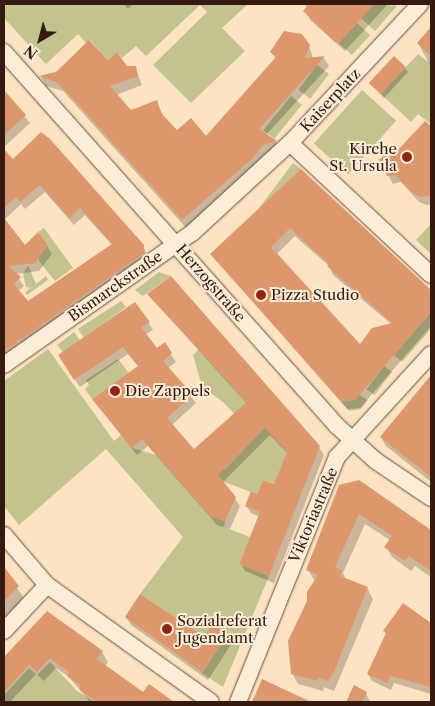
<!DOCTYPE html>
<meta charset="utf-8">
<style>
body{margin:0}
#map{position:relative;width:435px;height:706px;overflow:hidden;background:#fce4c2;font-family:"Libre Caslon Text",serif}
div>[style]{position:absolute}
.green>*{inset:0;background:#c3c390;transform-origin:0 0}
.shadow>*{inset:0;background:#0003}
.building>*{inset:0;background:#de976c;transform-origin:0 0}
.roads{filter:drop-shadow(0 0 1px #674c3d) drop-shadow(0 0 1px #674c3d)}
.minor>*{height:16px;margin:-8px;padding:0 8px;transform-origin:8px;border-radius:8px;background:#fdedd7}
.dots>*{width:14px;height:14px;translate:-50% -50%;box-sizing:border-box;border:2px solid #fdedd7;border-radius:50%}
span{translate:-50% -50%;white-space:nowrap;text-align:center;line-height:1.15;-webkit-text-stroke:4px #fdedd7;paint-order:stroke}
.street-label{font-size:15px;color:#351a11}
.poi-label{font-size:15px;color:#351a11}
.right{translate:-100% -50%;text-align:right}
.left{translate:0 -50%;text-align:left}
.frame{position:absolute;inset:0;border:5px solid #351a11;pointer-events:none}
.north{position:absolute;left:15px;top:15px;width:50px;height:50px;-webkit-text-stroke:4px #fdedd7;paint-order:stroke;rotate:217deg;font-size:14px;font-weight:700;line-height:20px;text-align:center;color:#351a11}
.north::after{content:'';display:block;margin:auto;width:18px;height:22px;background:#351a11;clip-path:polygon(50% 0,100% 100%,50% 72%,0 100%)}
</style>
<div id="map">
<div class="green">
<div style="clip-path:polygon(4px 4px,248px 4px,222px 28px,245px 51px,191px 103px,153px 65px,207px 12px,200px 5px,146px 56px,136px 46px,122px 58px,117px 52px,108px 60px,90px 40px,86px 43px,78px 34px,46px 64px,4px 18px)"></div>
<div style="clip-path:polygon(374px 4px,397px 6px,375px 31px,361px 18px)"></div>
<div style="left:357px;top:23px;width:18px;height:27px;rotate:43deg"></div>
<div style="clip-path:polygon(418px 54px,431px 64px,431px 124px,418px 114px,411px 122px,381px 94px,388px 86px,384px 82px,393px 81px)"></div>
<div style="left:317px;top:65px;width:15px;height:31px;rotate:37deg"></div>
<div style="left:362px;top:90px;width:46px;height:72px;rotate:42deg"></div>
<div style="left:291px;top:96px;width:14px;height:44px;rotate:39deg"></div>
<div style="left:293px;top:163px;width:10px;height:58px;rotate:37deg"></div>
<div style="clip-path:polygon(431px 224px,431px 254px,416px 240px)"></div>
<div style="clip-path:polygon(44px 228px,73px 268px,55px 281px,39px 261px,39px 255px,48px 245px,38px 232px)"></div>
<div style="clip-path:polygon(28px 265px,36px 284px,46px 276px,48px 280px,27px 295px,25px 293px,30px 288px,26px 287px,23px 274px)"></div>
<div style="clip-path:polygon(159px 272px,171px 276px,143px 296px,135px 290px)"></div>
<div style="clip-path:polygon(121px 301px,126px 307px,84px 338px,78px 329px)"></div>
<div style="clip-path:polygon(431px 312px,431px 329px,402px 362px,394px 355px)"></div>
<div style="left:74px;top:332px;width:10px;height:21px;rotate:53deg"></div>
<div style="clip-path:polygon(48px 349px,114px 441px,121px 435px,132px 448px,157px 455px,211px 517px,225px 521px,224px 527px,250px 537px,239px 564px,269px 576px,223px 687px,202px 673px,228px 634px,213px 623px,204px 636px,140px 594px,183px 537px,106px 449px,19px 525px,4px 506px,4px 381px)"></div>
<div style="clip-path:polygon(199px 349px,256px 413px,244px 424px,223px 402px,209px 392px,204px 393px,193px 355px)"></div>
<div style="clip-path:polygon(118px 359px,129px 373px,92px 399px,85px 389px,89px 385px,86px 380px)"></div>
<div style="left:384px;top:366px;width:10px;height:29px;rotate:37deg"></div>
<div style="clip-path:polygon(359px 395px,368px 400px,361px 409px,349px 411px,341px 401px,355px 400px)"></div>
<div style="clip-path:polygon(265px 427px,288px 452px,275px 484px,263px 480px,257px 494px,224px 482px,204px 459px,224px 470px)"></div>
<div style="clip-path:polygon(50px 662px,76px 690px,94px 702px,4px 702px,4px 695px,29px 668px,37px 675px)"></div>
</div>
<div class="shadow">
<div style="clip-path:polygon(124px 4px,133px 4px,128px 9px)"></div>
<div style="clip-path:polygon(305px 4px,388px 4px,345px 51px,310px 20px)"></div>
<div style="clip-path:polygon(431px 29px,431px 67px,418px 43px)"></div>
<div style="clip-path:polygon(309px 46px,313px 58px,324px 58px,329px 66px,266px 135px,276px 142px,281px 150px,187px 229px,63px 91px,46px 86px,41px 77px,108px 62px,135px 67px,142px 85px,116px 95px,131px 111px,156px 101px,164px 117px,177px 132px,206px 137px,276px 59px,271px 52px)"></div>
<div style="clip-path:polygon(405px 68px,408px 72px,384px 98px,370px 83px)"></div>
<div style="clip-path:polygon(4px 91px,30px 123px,4px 147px)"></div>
<div style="clip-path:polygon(425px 122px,431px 128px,431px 204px,427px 205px,419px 202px,401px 182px,393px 184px,381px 161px,396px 154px)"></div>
<div style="clip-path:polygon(4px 150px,13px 161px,143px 246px,147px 254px,4px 362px,4px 220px,25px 247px,47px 246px,52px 254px,39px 271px,15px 274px,24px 286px,18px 291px,27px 303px,112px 245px,85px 215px,74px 225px,45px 192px,25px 209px,21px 204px,4px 220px)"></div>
<div style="clip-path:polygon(evenodd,301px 171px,431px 292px,431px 326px,360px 408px,347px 409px,211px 254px,301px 171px,295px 236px,329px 266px,333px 275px,391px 324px,360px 346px,277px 254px,295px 236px)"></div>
<div style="clip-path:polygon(148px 294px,319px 447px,324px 455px,274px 583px,245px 571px,241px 564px,260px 517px,251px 513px,246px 506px,275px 486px,288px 454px,270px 435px,223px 482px,240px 506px,230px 529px,217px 525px,148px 446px,137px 455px,93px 400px,139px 367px,128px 354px,80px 387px,64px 364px,148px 322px,153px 330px,145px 335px,156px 349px,164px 344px,176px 362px,168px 368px,196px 403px,171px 426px,194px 450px,247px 404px)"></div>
<div style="clip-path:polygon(431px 379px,431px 438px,428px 441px,431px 443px,431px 482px,386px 446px,381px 437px)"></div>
<div style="clip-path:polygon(359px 481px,431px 531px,431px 577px,415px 566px,411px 571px,392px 557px,386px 547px,390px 540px,365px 524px,343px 573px,347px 581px,367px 588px,373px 599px,334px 691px,324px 687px,323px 691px,298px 684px,292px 673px,315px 581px,308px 570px)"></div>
<div style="clip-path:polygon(4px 570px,24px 598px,4px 619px)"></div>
<div style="clip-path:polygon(403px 605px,431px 625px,431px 694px,394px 683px,391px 690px,372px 681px,368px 674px)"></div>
<div style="clip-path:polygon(47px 612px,102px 652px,108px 662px,105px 666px,143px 694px,149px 686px,172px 702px,90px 702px,69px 677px,56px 668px,44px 681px,36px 674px,10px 702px,4px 702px,4px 659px)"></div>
<div style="clip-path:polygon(126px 617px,204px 638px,228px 635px,232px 643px,208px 680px,131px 625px)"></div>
<div style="clip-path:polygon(263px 680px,308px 702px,254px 702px)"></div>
<div style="clip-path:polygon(355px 687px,366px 693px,370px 702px,348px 702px)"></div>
</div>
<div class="building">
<div style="clip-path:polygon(309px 4px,374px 4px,340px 42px,335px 42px,303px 11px)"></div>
<div style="clip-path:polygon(431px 27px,431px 56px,417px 43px)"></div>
<div style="clip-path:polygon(284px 31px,302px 34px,310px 45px,305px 58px,325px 56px,259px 129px,277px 141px,263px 145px,252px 159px,182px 220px,75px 101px,56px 82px,39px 76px,56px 72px,89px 40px,108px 60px,117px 52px,127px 66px,136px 66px,138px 76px,110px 86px,131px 110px,157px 100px,161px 113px,177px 130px,191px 118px,206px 136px,276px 57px,270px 52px)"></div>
<div style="left:394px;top:56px;width:16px;height:37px;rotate:43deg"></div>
<div style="clip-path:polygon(4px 90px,26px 115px,4px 135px)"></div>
<div style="clip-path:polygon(425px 121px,431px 126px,431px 195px,421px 197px,411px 192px,395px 175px,387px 176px,379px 160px,391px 148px,396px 152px)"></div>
<div style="clip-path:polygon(41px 132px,50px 139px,144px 245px,144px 253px,4px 351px,4px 218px,25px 245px,38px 232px,48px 245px,35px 263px,9px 266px,21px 277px,14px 284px,28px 301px,112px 244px,80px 208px,69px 218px,40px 185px,20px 202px,16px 197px,4px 208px,4px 149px,13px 159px)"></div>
<div style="clip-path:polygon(evenodd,301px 169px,431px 290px,431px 312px,355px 400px,341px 401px,210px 254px,301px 169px,290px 228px,329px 264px,327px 266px,392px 323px,372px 328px,360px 344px,271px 247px,290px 228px)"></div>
<div style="clip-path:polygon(171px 276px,320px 446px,269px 576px,239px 564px,260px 512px,245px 506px,251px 491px,257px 494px,263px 480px,274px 484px,287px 452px,265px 428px,218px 475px,236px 497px,225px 521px,211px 517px,142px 439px,132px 448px,92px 399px,138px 366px,123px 347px,74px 380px,58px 355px,135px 302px,150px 322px,141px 327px,157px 348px,165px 342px,172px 353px,163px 361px,193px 395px,167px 418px,194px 449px,247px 402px,147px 294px)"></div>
<div style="clip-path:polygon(431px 375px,431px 477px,380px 437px)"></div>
<div style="clip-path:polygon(359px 480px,431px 530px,431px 571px,409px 556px,405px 561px,384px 547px,392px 536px,359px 514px,335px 567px,342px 570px,340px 576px,368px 587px,334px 672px,328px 681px,318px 677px,317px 681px,291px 674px,288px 641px,307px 601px,307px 592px,318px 575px,306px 570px,339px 485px)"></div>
<div style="clip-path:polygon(4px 567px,19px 586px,4px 601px)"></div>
<div style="clip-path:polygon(140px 594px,204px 636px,213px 623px,228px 634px,202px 672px,125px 617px)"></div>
<div style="clip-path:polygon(403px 603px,431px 623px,431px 687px,390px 676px,387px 683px,367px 674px,386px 633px,383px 631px)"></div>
<div style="clip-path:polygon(47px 611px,103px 651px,97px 659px,143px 692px,149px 684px,174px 702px,97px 702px,79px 689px,81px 686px,67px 676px,69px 672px,50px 658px,37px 672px,29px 665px,4px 692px,4px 657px)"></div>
<div style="clip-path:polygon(262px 679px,311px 702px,252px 702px)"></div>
<div style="clip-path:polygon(354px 685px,367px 692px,362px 702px,346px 702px)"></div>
</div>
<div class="roads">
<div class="minor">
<div style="left:4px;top:52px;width:501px;rotate:48.32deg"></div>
<div style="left:337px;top:426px;width:52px;rotate:41.9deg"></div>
<div style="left:376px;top:461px;width:66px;rotate:33.9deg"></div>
<div style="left:290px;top:143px;width:193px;rotate:43.1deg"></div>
<div style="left:4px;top:365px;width:230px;rotate:-35.1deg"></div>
<div style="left:192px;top:233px;width:133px;rotate:-42.6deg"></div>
<div style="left:290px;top:143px;width:190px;rotate:-46.9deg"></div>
<div style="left:4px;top:535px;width:66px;rotate:49.3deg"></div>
<div style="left:47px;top:585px;width:201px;rotate:35.5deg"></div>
<div style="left:4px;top:631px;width:63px;rotate:-46.9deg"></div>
<div style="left:238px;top:702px;width:264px;rotate:-68deg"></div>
<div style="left:337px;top:457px;width:139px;rotate:-47.6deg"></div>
</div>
</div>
<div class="dots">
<div style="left:407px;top:157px;background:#8f2418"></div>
<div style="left:261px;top:295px;background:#8f2418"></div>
<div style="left:115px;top:391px;background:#8f2418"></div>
<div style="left:167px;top:629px;background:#8f2418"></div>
</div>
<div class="street-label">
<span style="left:330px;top:100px;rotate:-47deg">Kaiserplatz</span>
<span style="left:211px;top:283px;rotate:49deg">Herzogstraße</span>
<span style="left:115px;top:286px;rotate:-35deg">Bismarckstraße</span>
<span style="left:313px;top:515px;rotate:-67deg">Viktoriastraße</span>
</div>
<div class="poi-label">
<span class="right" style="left:397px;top:157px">Kirche<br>St. Ursula</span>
<span class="left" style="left:271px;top:295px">Pizza Studio</span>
<span class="left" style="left:125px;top:391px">Die Zappels</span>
<span class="left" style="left:177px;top:629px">Sozialreferat<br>Jugendamt</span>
</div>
<div class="frame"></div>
<div class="north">N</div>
</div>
